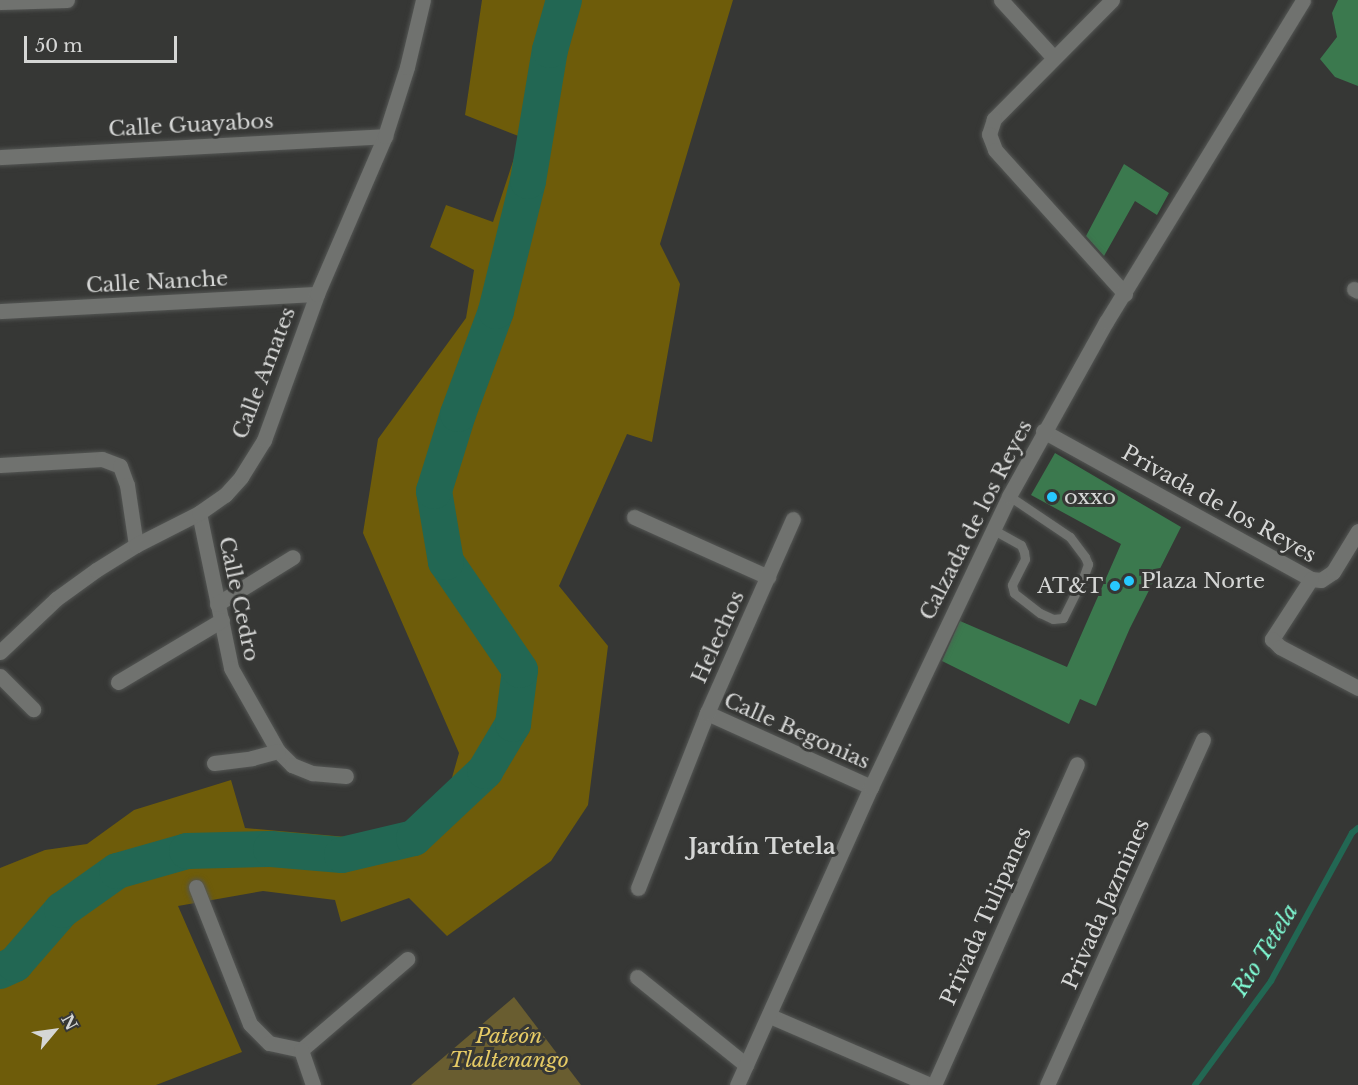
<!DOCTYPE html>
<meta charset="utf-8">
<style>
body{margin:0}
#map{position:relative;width:1358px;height:1085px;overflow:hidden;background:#363735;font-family:"Libre Baskerville",serif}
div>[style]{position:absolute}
.green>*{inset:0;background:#695d30}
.forest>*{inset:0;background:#6e5c0a}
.stream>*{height:6px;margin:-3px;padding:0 3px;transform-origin:3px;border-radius:3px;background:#226753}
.river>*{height:36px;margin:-18px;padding:0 18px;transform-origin:18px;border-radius:18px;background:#226753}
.building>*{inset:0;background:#3b794e}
.roads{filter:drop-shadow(0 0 2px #545654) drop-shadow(0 0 2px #545654)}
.lane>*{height:9px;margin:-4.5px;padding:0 4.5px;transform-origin:4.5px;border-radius:4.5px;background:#70726f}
.street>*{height:15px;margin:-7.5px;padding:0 7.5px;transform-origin:7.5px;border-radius:7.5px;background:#70726f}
.secondary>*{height:15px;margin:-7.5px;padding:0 7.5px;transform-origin:7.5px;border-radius:7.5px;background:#70726f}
.dots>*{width:16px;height:16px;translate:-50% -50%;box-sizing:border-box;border:3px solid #363735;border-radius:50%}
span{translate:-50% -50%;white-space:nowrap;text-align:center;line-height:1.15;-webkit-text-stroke:6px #363735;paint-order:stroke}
.street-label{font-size:21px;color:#d5d6d5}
.poi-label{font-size:21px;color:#d5d6d5}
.left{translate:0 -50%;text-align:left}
.right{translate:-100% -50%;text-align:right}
.park-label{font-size:21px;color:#e5ca65;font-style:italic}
.neighbourhood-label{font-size:22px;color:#d5d6d5;font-weight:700}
.water-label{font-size:22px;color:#80fcd5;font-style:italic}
.north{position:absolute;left:24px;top:1001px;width:60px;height:60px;-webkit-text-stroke:4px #363735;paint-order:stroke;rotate:61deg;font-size:16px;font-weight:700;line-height:24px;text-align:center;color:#d5d6d5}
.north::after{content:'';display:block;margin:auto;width:21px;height:27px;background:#d5d6d5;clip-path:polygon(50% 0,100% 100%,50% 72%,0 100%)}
.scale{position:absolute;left:24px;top:36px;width:153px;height:27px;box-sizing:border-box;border:3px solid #d5d6d5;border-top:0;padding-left:8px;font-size:18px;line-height:21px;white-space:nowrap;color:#d5d6d5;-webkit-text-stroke:4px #363735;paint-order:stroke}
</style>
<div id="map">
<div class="green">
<div style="clip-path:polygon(514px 997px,581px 1085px,411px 1085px)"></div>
</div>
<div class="forest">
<div style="clip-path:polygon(482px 0,733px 0,660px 244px,680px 284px,652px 442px,627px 434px,559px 586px,608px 646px,588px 805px,551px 861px,447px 936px,409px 898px,341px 922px,335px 900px,263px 891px,178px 906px,242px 1052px,156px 1085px,0 1085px,0 868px,45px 850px,87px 844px,134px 810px,231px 780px,245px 828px,369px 839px,404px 826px,449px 788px,459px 753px,363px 533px,378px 439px,466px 318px,474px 270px,430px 247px,446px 205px,493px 222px,521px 137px,465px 115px)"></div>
</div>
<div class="stream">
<div style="left:1195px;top:1085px;width:129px;rotate:-53.8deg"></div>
<div style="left:1271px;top:981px;width:169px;rotate:-61.3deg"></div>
<div style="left:1352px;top:833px;width:8px;rotate:-40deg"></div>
</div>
<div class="river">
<div style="left:0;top:971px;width:17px;rotate:-25deg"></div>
<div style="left:15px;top:964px;width:72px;rotate:-49deg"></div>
<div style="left:62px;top:910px;width:67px;rotate:-35.3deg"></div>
<div style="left:117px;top:871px;width:73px;rotate:-15.9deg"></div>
<div style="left:187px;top:851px;width:84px;rotate:-1.4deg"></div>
<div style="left:271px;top:849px;width:71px;rotate:4.8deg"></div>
<div style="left:342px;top:855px;width:74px;rotate:-13.3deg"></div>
<div style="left:414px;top:838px;width:98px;rotate:-43.3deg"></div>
<div style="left:485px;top:771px;width:55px;rotate:-59.2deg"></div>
<div style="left:513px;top:724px;width:54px;rotate:-82.6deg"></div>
<div style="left:520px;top:670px;width:131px;rotate:-124.4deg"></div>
<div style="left:446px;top:562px;width:72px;rotate:-99.6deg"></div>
<div style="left:434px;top:491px;width:81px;rotate:-72.7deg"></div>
<div style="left:458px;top:414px;width:110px;rotate:-69.7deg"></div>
<div style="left:496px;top:311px;width:134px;rotate:-76.2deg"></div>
<div style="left:528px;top:181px;width:133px;rotate:-80.5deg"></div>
<div style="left:550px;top:50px;width:52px;rotate:-74.4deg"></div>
</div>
<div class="building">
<div style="clip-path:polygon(1338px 0,1358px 0,1358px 86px,1335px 77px,1320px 59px,1337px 37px,1332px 13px)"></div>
<div style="clip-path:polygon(1124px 164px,1169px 193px,1157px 215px,1135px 201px,1104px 256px,1086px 236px)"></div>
<div style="clip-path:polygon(1055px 453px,1181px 527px,1130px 628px,1096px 706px,1080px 699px,1069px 724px,942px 661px,960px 621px,1067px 667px,1121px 544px,1031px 495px)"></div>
</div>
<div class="roads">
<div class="lane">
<div style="left:992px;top:529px;width:33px;rotate:29deg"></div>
<div style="left:1021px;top:545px;width:8px;rotate:67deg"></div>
<div style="left:1024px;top:552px;width:7px;rotate:82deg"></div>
<div style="left:1025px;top:559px;width:29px;rotate:117deg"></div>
<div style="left:1012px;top:585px;width:8px;rotate:76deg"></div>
<div style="left:1014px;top:593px;width:33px;rotate:38deg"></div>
<div style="left:1040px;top:613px;width:14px;rotate:25deg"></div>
<div style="left:1053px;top:619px;width:10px;rotate:-6deg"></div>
<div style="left:1063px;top:618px;width:45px;rotate:-63.4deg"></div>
<div style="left:1083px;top:578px;width:15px;rotate:-70deg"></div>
<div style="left:1088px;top:564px;width:8px;rotate:-113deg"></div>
<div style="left:1085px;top:557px;width:25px;rotate:-127deg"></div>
<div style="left:1070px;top:537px;width:73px;rotate:-146.1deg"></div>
</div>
<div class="street">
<div style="left:1001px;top:0;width:77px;rotate:47.6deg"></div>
<div style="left:1112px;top:0;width:168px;rotate:134.8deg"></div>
<div style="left:994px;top:119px;width:16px;rotate:108deg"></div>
<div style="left:989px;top:134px;width:17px;rotate:69deg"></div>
<div style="left:995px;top:150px;width:194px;rotate:47.9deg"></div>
<div style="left:0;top:2px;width:67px;rotate:-1.7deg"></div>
<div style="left:0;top:157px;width:386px;rotate:-3.1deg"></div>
<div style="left:1354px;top:289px;width:4px;rotate:27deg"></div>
<div style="left:0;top:311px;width:317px;rotate:-3.1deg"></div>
<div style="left:1043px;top:431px;width:306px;rotate:28.9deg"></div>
<div style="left:1311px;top:579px;width:10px;rotate:6deg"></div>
<div style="left:1321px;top:580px;width:14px;rotate:-34deg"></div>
<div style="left:1333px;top:572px;width:48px;rotate:-58.6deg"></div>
<div style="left:0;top:465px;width:102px;rotate:-3.4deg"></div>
<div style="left:102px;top:459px;width:19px;rotate:21deg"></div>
<div style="left:120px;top:466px;width:20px;rotate:70deg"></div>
<div style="left:127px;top:485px;width:61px;rotate:81.5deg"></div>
<div style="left:199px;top:513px;width:158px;rotate:78.3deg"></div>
<div style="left:231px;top:668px;width:95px;rotate:60.5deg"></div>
<div style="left:278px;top:751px;width:20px;rotate:45deg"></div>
<div style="left:292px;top:765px;width:22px;rotate:22deg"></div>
<div style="left:312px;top:773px;width:34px;rotate:5deg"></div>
<div style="left:634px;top:517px;width:147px;rotate:24.1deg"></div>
<div style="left:1311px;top:579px;width:72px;rotate:123deg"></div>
<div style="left:1272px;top:639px;width:11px;rotate:45deg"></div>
<div style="left:1280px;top:647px;width:88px;rotate:27.7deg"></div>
<div style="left:217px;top:604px;width:89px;rotate:-31.7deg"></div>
<div style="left:0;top:652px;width:77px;rotate:-43.4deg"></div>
<div style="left:56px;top:599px;width:49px;rotate:-35.9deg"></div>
<div style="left:96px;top:570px;width:47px;rotate:-32deg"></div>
<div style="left:136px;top:545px;width:71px;rotate:-26.9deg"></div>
<div style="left:199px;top:513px;width:32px;rotate:-35deg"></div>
<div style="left:225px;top:495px;width:24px;rotate:-48deg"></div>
<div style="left:241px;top:477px;width:44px;rotate:-58.1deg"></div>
<div style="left:264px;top:440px;width:155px;rotate:-70deg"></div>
<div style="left:317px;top:294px;width:172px;rotate:-66.7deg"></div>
<div style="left:385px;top:136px;width:72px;rotate:-72.3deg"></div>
<div style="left:407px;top:67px;width:69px;rotate:-76.6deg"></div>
<div style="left:0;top:676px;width:47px;rotate:45deg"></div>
<div style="left:118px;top:682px;width:121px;rotate:-30.8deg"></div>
<div style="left:707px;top:713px;width:180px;rotate:24.3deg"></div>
<div style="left:214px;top:763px;width:38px;rotate:-7deg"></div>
<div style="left:252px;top:758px;width:27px;rotate:-15deg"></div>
<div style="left:196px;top:887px;width:147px;rotate:68.5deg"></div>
<div style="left:250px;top:1024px;width:27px;rotate:45deg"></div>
<div style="left:269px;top:1043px;width:33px;rotate:12deg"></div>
<div style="left:638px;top:888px;width:188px;rotate:-68.5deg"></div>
<div style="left:707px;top:713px;width:212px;rotate:-66.1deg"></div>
<div style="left:637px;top:977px;width:140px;rotate:38.9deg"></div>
<div style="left:770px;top:1016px;width:174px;rotate:23.3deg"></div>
<div style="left:301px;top:1050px;width:140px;rotate:-40.6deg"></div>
<div style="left:301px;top:1050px;width:37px;rotate:71deg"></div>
<div style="left:934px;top:1085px;width:351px;rotate:-66deg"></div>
<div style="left:1047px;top:1085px;width:379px;rotate:-65.7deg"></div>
</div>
<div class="secondary">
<div style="left:737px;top:1085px;width:327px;rotate:-65.8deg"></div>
<div style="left:871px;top:787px;width:322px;rotate:-64.6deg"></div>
<div style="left:1009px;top:496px;width:199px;rotate:-60.9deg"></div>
<div style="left:1106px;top:322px;width:377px;rotate:-58.5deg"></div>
</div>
</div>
<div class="dots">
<div style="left:1052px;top:497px;background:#27c8ff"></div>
<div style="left:1129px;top:581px;background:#27c8ff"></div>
<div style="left:1115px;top:586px;background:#27c8ff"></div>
</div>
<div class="street-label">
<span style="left:191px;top:125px;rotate:-3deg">Calle Guayabos</span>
<span style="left:157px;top:282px;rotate:-3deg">Calle Nanche</span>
<span style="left:264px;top:373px;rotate:-69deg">Calle Amates</span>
<span style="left:1219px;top:504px;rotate:29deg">Privada de los Reyes</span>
<span style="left:976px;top:520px;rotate:-63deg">Calzada de los Reyes</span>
<span style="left:239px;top:599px;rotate:78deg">Calle Cedro</span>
<span style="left:718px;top:637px;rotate:-66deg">Helechos</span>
<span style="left:797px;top:731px;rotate:24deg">Calle Begonias</span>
<span style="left:1106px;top:904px;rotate:-66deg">Privada Jazmines</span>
<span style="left:986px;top:916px;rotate:-66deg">Privada Tulipanes</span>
</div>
<div class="poi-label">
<span class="left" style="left:1064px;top:497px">oxxo</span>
<span class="left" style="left:1141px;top:581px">Plaza Norte</span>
<span class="right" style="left:1103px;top:586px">AT&amp;T</span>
</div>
<div class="park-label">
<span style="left:509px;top:1048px">Pateón<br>Tlaltenango</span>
</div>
<div class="neighbourhood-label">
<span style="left:762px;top:847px">Jardín Tetela</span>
</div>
<div class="water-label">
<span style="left:1265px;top:950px;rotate:-58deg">Rio Tetela</span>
</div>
<div class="north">N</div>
<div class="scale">50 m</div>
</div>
